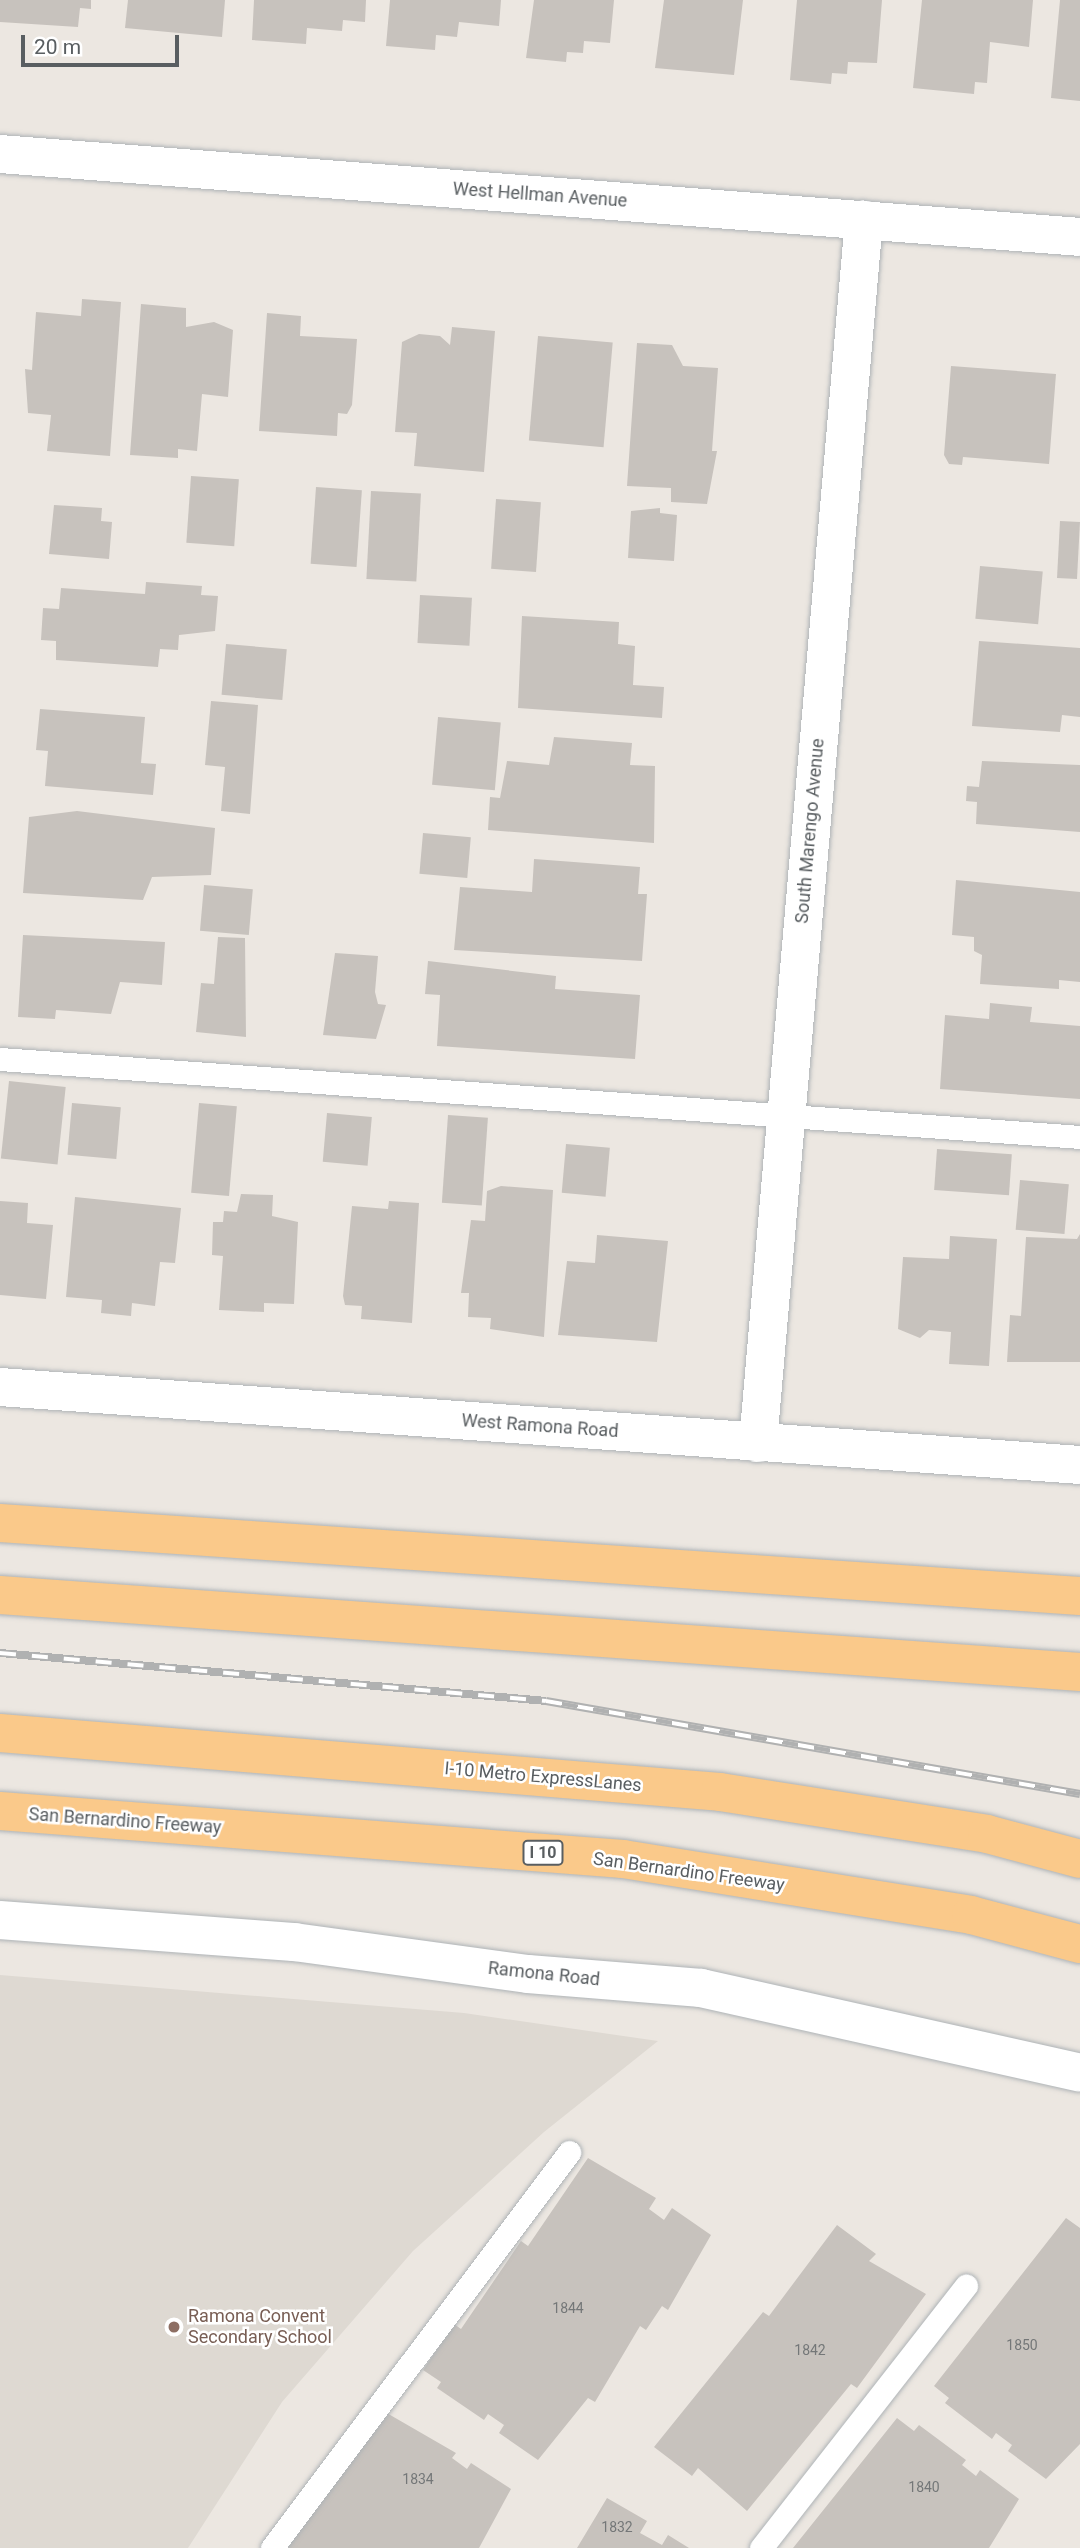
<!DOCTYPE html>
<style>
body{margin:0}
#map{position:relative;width:1080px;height:2548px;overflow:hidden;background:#ece7e1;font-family:Roboto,sans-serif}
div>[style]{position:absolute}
.education>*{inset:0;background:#ded9d2}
.building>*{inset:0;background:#c7c2bd;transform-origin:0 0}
.roads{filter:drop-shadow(0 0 2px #aeb3b6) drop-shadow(0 0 2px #aeb3b6)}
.lane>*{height:23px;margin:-11.5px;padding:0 11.5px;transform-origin:11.5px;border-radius:11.5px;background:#fff}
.street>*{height:38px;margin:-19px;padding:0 19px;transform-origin:19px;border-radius:19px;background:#fff}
.secondary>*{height:38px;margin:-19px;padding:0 19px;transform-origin:19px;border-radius:19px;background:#fff}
.highway>*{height:38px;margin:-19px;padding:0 19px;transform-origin:19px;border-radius:19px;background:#fac98a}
.rail>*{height:8px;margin-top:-4px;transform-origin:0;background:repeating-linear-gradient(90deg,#fff 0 16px,#b0b1b1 0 32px);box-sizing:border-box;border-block:2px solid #b0b1b1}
.dots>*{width:19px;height:19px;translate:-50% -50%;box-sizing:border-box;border:4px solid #fff;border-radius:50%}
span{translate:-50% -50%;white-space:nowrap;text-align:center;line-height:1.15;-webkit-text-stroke:5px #fff;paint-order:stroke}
.number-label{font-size:14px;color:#747778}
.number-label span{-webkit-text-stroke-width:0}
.shield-label span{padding:2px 5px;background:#fff;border:2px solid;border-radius:5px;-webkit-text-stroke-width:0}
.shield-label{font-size:16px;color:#595e61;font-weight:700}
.street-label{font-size:18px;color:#595e61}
.education-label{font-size:18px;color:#785e54}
.left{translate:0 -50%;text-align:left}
.scale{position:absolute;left:21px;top:35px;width:158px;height:32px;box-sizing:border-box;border:4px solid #595e61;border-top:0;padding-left:9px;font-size:21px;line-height:24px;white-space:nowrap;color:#595e61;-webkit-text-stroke:5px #fff;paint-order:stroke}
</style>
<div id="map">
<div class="education">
<div style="clip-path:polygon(0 1975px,464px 2013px,658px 2041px,544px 2132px,413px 2251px,282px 2402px,188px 2548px,0 2548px)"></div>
</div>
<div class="building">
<div style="clip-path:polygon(0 0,91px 0,91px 9px,80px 8px,78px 27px,0 22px)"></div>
<div style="clip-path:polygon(128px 0,225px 0,222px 37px,125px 28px)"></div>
<div style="clip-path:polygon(254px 0,366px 0,365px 22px,343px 20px,342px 31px,307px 28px,306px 44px,252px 40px)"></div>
<div style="clip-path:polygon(390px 0,501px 0,499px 26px,459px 22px,457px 37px,436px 35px,435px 50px,386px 46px)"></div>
<div style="clip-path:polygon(534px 0,614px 0,610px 43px,584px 41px,583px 53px,567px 52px,566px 62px,526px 58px)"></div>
<div style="clip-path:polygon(664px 0,743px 0,734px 75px,655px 68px)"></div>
<div style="clip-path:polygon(797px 0,882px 0,877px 63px,848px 62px,847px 74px,832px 73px,831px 84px,790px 80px)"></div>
<div style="clip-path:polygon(922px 0,1033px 0,1029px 47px,990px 42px,987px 83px,975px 82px,974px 94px,913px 88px)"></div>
<div style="clip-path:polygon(1060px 0,1080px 0,1080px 101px,1051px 98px)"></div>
<div style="clip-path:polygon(82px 299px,121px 302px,110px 456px,47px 451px,51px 415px,28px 413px,25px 369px,32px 370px,36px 312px,81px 316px)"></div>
<div style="clip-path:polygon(141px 304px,186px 308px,186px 327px,214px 322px,233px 330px,228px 397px,202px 394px,197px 451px,178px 449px,178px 458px,130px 455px)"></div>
<div style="clip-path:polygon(267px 313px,301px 316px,300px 336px,357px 339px,352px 405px,347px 414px,338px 413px,337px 436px,259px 431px)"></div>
<div style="clip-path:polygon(452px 327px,495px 331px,484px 472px,414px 466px,417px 433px,395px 432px,402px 342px,419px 334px,440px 336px,450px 345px)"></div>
<div style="left:538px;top:336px;width:75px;height:105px;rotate:5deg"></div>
<div style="clip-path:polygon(637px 343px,672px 345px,683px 366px,718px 368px,712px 451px,717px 451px,707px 504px,671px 502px,671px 488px,627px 486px)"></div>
<div style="clip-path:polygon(951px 366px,1056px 374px,1049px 464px,963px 457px,962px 465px,949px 464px,944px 455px)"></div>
<div style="left:191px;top:476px;width:48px;height:67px;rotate:4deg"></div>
<div style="left:316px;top:487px;width:46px;height:77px;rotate:4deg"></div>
<div style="left:371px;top:491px;width:50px;height:88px;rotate:3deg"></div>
<div style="left:496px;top:499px;width:45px;height:70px;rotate:4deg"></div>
<div style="clip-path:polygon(54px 505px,102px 508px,101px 521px,112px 522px,109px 559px,49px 554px)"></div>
<div style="clip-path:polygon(660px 508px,660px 513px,677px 515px,674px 561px,628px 558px,631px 511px)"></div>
<div style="left:1060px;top:521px;width:20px;height:57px;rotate:3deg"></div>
<div style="left:980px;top:566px;width:63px;height:53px;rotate:5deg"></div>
<div style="clip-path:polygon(146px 582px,202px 586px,201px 595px,218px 596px,215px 631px,179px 635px,178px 650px,160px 649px,158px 667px,56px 660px,56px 641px,41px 640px,43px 608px,59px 609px,61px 588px,145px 594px)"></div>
<div style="left:420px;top:595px;width:52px;height:48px;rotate:3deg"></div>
<div style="clip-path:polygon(522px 616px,619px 622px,618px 644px,635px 646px,633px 685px,664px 687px,662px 718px,518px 708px)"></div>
<div style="clip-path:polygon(979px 641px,1080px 648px,1080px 717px,1062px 715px,1060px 732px,972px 726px)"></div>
<div style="left:226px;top:644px;width:61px;height:51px;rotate:5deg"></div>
<div style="clip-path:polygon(211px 701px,258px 705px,250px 814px,221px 811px,225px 767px,205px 765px)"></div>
<div style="clip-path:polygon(40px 709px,145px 717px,141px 763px,156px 764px,153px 795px,45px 786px,48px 751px,36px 750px)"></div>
<div style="left:438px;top:717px;width:63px;height:68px;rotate:5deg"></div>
<div style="clip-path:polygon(554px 737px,632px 743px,630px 765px,655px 766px,654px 843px,488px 830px,490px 797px,500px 798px,507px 761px,549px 765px)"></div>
<div style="clip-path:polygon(982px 761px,1080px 765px,1080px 832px,976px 824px,977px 802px,966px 801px,967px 786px,979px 787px)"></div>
<div style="clip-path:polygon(77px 811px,215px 828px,211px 875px,152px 877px,143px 900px,23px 893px,29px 817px)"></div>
<div style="left:423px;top:833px;width:48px;height:41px;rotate:5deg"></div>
<div style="clip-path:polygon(534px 859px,640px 867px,638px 894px,647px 894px,642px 961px,454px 950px,460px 887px,532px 892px)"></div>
<div style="clip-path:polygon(956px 880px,1080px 892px,1080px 982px,1059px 980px,1059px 989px,980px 984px,982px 955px,974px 951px,974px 937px,952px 935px)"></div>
<div style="left:204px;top:885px;width:49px;height:46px;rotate:5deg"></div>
<div style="clip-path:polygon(23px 935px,165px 942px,162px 985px,120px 982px,111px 1014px,56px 1010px,55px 1019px,18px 1017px)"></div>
<div style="clip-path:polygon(218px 937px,245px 938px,246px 1037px,196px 1032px,201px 983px,214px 984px)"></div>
<div style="clip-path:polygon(335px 953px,378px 956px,375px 992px,378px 1004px,386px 1005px,376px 1039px,323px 1035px)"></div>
<div style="clip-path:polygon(428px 961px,556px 976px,555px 989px,640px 995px,635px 1059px,437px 1046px,440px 995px,425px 994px)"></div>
<div style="clip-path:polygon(990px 1003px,1032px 1007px,1030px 1022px,1080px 1026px,1080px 1099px,940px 1089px,945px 1015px,989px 1019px)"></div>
<div style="left:9px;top:1081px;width:57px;height:78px;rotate:6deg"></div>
<div style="left:72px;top:1103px;width:49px;height:52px;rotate:5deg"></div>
<div style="left:199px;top:1103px;width:38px;height:90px;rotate:5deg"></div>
<div style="left:327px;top:1113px;width:45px;height:49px;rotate:5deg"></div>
<div style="left:448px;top:1115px;width:40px;height:88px;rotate:4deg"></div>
<div style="left:566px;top:1144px;width:44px;height:49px;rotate:5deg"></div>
<div style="left:937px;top:1149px;width:75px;height:41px;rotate:4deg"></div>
<div style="left:1020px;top:1180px;width:49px;height:50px;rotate:5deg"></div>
<div style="clip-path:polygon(501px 1186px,553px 1190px,544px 1337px,490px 1329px,491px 1318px,468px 1317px,469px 1293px,461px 1293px,471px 1220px,485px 1221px,487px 1191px)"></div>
<div style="clip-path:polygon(241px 1194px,273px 1195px,272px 1216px,298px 1222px,294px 1304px,264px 1303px,264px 1312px,219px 1310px,223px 1256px,212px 1255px,213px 1222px,223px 1222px,224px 1211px,237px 1212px)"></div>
<div style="clip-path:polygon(75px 1197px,181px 1208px,175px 1263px,160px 1262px,155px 1306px,132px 1303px,131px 1316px,101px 1313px,102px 1300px,66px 1297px)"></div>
<div style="clip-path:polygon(0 1201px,28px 1203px,27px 1223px,53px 1225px,46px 1299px,0 1295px)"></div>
<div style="clip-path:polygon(389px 1201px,419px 1203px,412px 1323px,361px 1319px,362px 1306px,345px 1305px,343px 1296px,352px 1206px,388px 1209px)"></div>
<div style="clip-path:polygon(1080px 1234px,1080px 1362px,1007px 1362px,1010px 1315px,1021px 1316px,1026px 1237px,1077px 1239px)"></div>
<div style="clip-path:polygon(597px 1235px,668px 1241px,657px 1342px,558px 1335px,567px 1261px,595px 1263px)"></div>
<div style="clip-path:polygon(950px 1236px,997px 1239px,989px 1366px,949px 1364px,951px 1332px,929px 1330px,920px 1338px,898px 1329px,903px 1257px,949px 1259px)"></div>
<div style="clip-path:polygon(588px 2158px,656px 2198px,649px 2209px,664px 2220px,672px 2208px,711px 2235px,668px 2310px,662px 2306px,646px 2330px,640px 2326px,595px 2402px,588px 2398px,538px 2460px,499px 2433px,504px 2425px,488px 2414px,484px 2420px,437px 2388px,441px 2382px,423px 2370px,454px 2324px,461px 2329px,521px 2241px,528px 2246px)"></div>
<div style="clip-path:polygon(1066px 2218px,1080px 2228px,1080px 2444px,1046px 2479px,1008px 2451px,1012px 2445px,996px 2433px,992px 2439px,945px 2403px,949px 2398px,934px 2386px)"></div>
<div style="clip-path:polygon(837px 2225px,876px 2254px,869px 2261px,926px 2294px,857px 2388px,851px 2384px,747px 2511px,698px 2468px,692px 2476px,654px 2447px,763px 2312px,769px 2316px)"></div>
<div style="clip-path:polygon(385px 2412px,456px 2453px,452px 2458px,467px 2469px,471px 2463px,511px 2489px,479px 2548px,287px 2548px)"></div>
<div style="clip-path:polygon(897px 2418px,914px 2431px,919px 2425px,966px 2460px,962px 2465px,976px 2476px,980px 2470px,1019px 2499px,989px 2548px,793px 2548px)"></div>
<div style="clip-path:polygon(607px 2498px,647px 2521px,640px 2533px,662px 2545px,668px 2535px,689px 2548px,577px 2548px)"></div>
</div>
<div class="roads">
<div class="lane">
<div style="left:0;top:1059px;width:1083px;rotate:4.13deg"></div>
<div style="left:272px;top:2548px;width:495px;rotate:-53.1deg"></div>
<div style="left:761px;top:2548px;width:333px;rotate:-52deg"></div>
</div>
<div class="street">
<div style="left:0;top:1387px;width:1083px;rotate:4.13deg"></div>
<div style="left:758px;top:1443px;width:1228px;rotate:-85.05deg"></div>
<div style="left:0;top:1920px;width:295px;rotate:4.3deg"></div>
<div style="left:294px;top:1942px;width:236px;rotate:7.8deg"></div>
<div style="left:528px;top:1974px;width:174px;rotate:4.6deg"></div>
<div style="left:701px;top:1988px;width:388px;rotate:12.6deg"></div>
</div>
<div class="secondary">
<div style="left:0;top:154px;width:1083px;rotate:4.39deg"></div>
</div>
<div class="highway">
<div style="left:0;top:1523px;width:1082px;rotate:3.87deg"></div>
<div style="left:0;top:1595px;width:1083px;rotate:4.08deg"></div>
<div style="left:0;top:1733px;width:722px;rotate:4.68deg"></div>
<div style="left:720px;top:1792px;width:270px;rotate:8.9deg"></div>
<div style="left:987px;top:1834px;width:96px;rotate:15deg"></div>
<div style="left:0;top:1811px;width:625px;rotate:4.41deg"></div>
<div style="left:623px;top:1859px;width:352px;rotate:9.1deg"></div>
<div style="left:971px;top:1915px;width:113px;rotate:14.9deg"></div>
</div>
</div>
<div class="rail">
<div style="left:0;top:1653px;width:548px;rotate:5.02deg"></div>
<div style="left:546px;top:1701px;width:542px;rotate:9.88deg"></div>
</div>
<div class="dots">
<div style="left:174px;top:2327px;background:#8d6e63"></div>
</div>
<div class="number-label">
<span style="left:568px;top:2308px">1844</span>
<span style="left:1022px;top:2345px">1850</span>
<span style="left:810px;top:2350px">1842</span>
<span style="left:418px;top:2479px">1834</span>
<span style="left:924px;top:2487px">1840</span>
<span style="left:617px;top:2527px">1832</span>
</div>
<div class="shield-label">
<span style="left:543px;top:1853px">I 10</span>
</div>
<div class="street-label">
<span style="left:540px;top:195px;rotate:4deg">West Hellman Avenue</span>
<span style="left:810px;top:831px;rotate:-85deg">South Marengo Avenue</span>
<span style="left:540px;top:1426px;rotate:4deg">West Ramona Road</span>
<span style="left:543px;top:1777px;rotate:5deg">I-10 Metro ExpressLanes</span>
<span style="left:125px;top:1821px;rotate:4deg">San Bernardino Freeway</span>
<span style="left:689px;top:1872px;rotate:8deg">San Bernardino Freeway</span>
<span style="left:544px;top:1974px;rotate:6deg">Ramona Road</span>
</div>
<div class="education-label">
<span class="left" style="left:188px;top:2327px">Ramona Convent<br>Secondary School</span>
</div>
<div class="scale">20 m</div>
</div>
